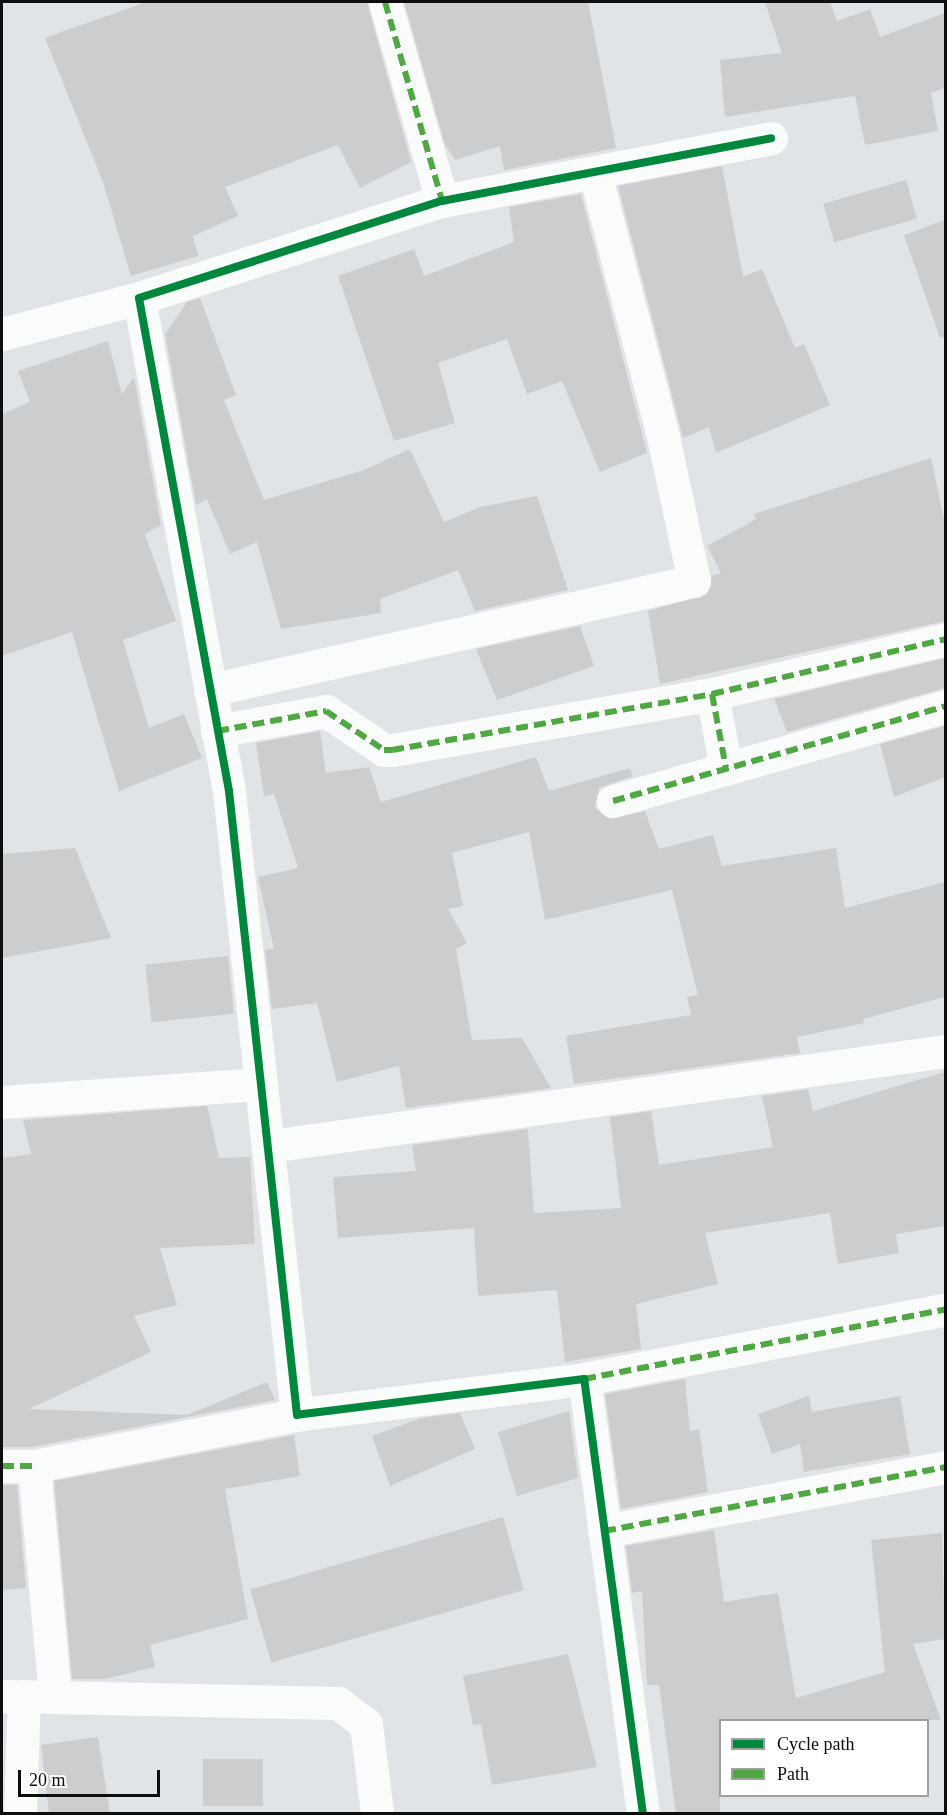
<!DOCTYPE html>
<style>
body{margin:0}
#map{position:relative;width:947px;height:1815px;overflow:hidden;background:#e1e4e6;font-family:"Times New Roman",serif}
div>[style]{position:absolute}
.building>*{inset:0;background:#cbcdcf;transform-origin:0 0}
.minor>*{height:33px;margin:-16.5px;padding:0 16.5px;transform-origin:16.5px;border-radius:16.5px;background:#fafbfb}
.quiet>*{height:6px;margin-top:-3px;transform-origin:0;background:repeating-linear-gradient(90deg,#50a842 0 12px,transparent 0 18px)}
.cycleway>*{height:8px;margin:-4px;padding:0 4px;transform-origin:4px;border-radius:4px;background:#00873e}
span{translate:-50% -50%;white-space:nowrap;text-align:center;line-height:1.15;-webkit-text-stroke:5px #fff;paint-order:stroke}
.frame{position:absolute;inset:0;border:3px solid #0d0e10;pointer-events:none}
.legend{position:absolute;left:719px;top:1719px;width:210px;height:78px;box-sizing:border-box;background:#fff;border:2px solid #9e9f9f;margin:0;padding:8px 10px;list-style:none;font-size:18px;color:#0d0e10}
.legend li{display:flex;align-items:center;gap:12px;height:30px}
.legend b{width:30px;border:2px solid #9e9f9f}
.scale{position:absolute;left:18px;top:1770px;width:142px;height:27px;box-sizing:border-box;border:3px solid #0d0e10;border-top:0;padding-left:8px;font-size:18px;line-height:21px;white-space:nowrap;color:#0d0e10;-webkit-text-stroke:4px #fff;paint-order:stroke}
</style>
<div id="map">
<div class="building">
<div style="clip-path:polygon(146px 2px,367px 2px,411px 162px,360px 188px,338px 145px,225px 187px,238px 216px,193px 236px,198px 256px,131px 276px,103px 182px,45px 38px)"></div>
<div style="clip-path:polygon(404px 2px,588px 2px,616px 148px,504px 170px,500px 146px,455px 160px,445px 145px)"></div>
<div style="clip-path:polygon(765px 2px,830px 2px,837px 21px,870px 9px,880px 37px,945px 13px,945px 88px,931px 93px,938px 131px,865px 145px,855px 96px,725px 117px,720px 60px,782px 53px)"></div>
<div style="clip-path:polygon(722px 166px,743px 277px,762px 269px,795px 348px,804px 344px,830px 405px,716px 453px,709px 427px,683px 438px,618px 186px)"></div>
<div style="left:906px;top:180px;width:40px;height:86px;rotate:74deg"></div>
<div style="clip-path:polygon(581px 194px,647px 453px,600px 472px,562px 381px,527px 394px,507px 339px,438px 363px,455px 423px,394px 441px,338px 276px,414px 249px,424px 276px,514px 242px,509px 207px)"></div>
<div style="clip-path:polygon(945px 220px,945px 337px,940px 338px,904px 235px)"></div>
<div style="clip-path:polygon(200px 298px,236px 395px,224px 400px,264px 500px,364px 470px,410px 449px,444px 522px,480px 507px,537px 496px,568px 590px,475px 611px,458px 570px,380px 599px,381px 613px,281px 629px,257px 542px,230px 554px,207px 499px,196px 505px,165px 334px,187px 302px)"></div>
<div style="clip-path:polygon(108px 341px,122px 394px,134px 377px,161px 525px,145px 534px,176px 621px,123px 640px,149px 728px,184px 714px,202px 758px,119px 791px,72px 632px,2px 656px,2px 414px,30px 402px,18px 371px)"></div>
<div style="clip-path:polygon(931px 458px,945px 524px,945px 621px,660px 684px,648px 611px,707px 594px,712px 576px,721px 573px,707px 546px,756px 519px,754px 514px)"></div>
<div style="clip-path:polygon(580px 626px,594px 666px,497px 700px,476px 649px)"></div>
<div style="clip-path:polygon(945px 658px,945px 688px,787px 732px,774px 699px)"></div>
<div style="clip-path:polygon(945px 726px,945px 777px,894px 797px,880px 744px)"></div>
<div style="clip-path:polygon(320px 731px,326px 773px,369px 767px,381px 802px,536px 757px,549px 791px,630px 768px,633px 776px,599px 788px,595px 807px,609px 819px,645px 811px,659px 849px,713px 835px,722px 866px,836px 848px,845px 908px,945px 882px,945px 997px,863px 1019px,864px 1023px,797px 1037px,800px 1053px,574px 1084px,566px 1036px,691px 1015px,687px 997px,698px 995px,672px 890px,545px 920px,529px 832px,452px 853px,463px 906px,448px 909px,467px 943px,456px 949px,472px 1040px,522px 1038px,551px 1088px,406px 1108px,399px 1066px,337px 1082px,317px 1003px,272px 1009px,265px 950px,274px 949px,258px 877px,298px 868px,274px 794px,264px 796px,256px 743px)"></div>
<div style="clip-path:polygon(75px 848px,111px 938px,2px 958px,2px 854px)"></div>
<div style="left:228px;top:956px;width:58px;height:83px;rotate:84deg"></div>
<div style="clip-path:polygon(945px 1072px,945px 1226px,896px 1234px,899px 1253px,838px 1264px,830px 1213px,705px 1233px,718px 1284px,636px 1304px,641px 1349px,565px 1362px,557px 1290px,478px 1296px,474px 1228px,338px 1238px,333px 1177px,416px 1171px,412px 1145px,528px 1129px,534px 1213px,621px 1208px,610px 1117px,651px 1111px,659px 1165px,773px 1147px,762px 1096px,808px 1089px,813px 1111px)"></div>
<div style="clip-path:polygon(207px 1106px,219px 1158px,250px 1157px,255px 1244px,160px 1248px,177px 1305px,134px 1316px,151px 1352px,29px 1409px,187px 1415px,267px 1382px,275px 1400px,32px 1447px,2px 1447px,2px 1158px,31px 1154px,23px 1120px)"></div>
<div style="clip-path:polygon(685px 1379px,690px 1431px,699px 1429px,708px 1492px,621px 1509px,605px 1394px)"></div>
<div style="clip-path:polygon(809px 1396px,812px 1412px,900px 1396px,910px 1454px,804px 1472px,800px 1444px,772px 1454px,758px 1414px)"></div>
<div style="clip-path:polygon(569px 1411px,578px 1478px,517px 1496px,498px 1432px)"></div>
<div style="clip-path:polygon(460px 1413px,475px 1449px,390px 1486px,372px 1436px,421px 1418px)"></div>
<div style="clip-path:polygon(294px 1435px,300px 1476px,225px 1489px,248px 1619px,150px 1645px,155px 1667px,105px 1679px,72px 1679px,54px 1481px)"></div>
<div style="clip-path:polygon(2px 1485px,17px 1485px,26px 1588px,2px 1590px)"></div>
<div style="left:503px;top:1517px;width:76px;height:263px;rotate:74deg"></div>
<div style="clip-path:polygon(714px 1530px,724px 1602px,778px 1593px,796px 1698px,885px 1672px,871px 1540px,942px 1533px,945px 1639px,913px 1644px,941px 1720px,720px 1720px,720px 1814px,676px 1814px,659px 1685px,647px 1685px,642px 1591px,632px 1593px,626px 1546px)"></div>
<div style="clip-path:polygon(568px 1654px,597px 1767px,492px 1785px,481px 1724px,473px 1725px,463px 1676px)"></div>
<div style="clip-path:polygon(98px 1737px,110px 1814px,49px 1814px,41px 1745px)"></div>
<div style="left:263px;top:1759px;width:47px;height:60px;rotate:90deg"></div>
</div>
<div class="minor">
<div style="left:385px;top:2px;width:207px;rotate:74deg"></div>
<div style="left:2px;top:334px;width:142px;rotate:-14.7deg"></div>
<div style="left:210px;top:690px;width:496px;rotate:-12.7deg"></div>
<div style="left:694px;top:581px;width:148px;rotate:-102.1deg"></div>
<div style="left:663px;top:436px;width:271px;rotate:-104.5deg"></div>
<div style="left:712px;top:694px;width:75px;rotate:79.3deg"></div>
<div style="left:217px;top:731px;width:111px;rotate:-10.4deg"></div>
<div style="left:326px;top:711px;width:70px;rotate:33.9deg"></div>
<div style="left:384px;top:750px;width:8px"></div>
<div style="left:392px;top:750px;width:325px;rotate:-9.9deg"></div>
<div style="left:712px;top:694px;width:240px;rotate:-13.2deg"></div>
<div style="left:613px;top:801px;width:346px;rotate:-15.9deg"></div>
<div style="left:2px;top:1102px;width:257px;rotate:-4deg"></div>
<div style="left:270px;top:1146px;width:683px;rotate:-8deg"></div>
<div style="left:584px;top:1379px;width:369px;rotate:-10.9deg"></div>
<div style="left:2px;top:1466px;width:32px"></div>
<div style="left:604px;top:1531px;width:348px;rotate:-10.6deg"></div>
<div style="left:2px;top:1696px;width:336px;rotate:1.2deg"></div>
<div style="left:338px;top:1703px;width:35px;rotate:37deg"></div>
<div style="left:366px;top:1724px;width:91px;rotate:83deg"></div>
<div style="left:55px;top:1697px;width:232px;rotate:-95.2deg"></div>
<div style="left:34px;top:1466px;width:268px;rotate:-11deg"></div>
<div style="left:20px;top:1814px;width:118px;rotate:-88.1deg"></div>
<div style="left:643px;top:1814px;width:439px;rotate:-97.7deg"></div>
<div style="left:584px;top:1379px;width:289px;rotate:172.9deg"></div>
<div style="left:297px;top:1415px;width:628px;rotate:-96.22deg"></div>
<div style="left:229px;top:791px;width:501px;rotate:-100.35deg"></div>
<div style="left:139px;top:298px;width:318px;rotate:-17.8deg"></div>
<div style="left:442px;top:201px;width:335px;rotate:-10.8deg"></div>
</div>
<div class="quiet">
<div style="left:385px;top:2px;width:207px;rotate:74deg"></div>
<div style="left:712px;top:694px;width:75px;rotate:79.3deg"></div>
<div style="left:217px;top:731px;width:111px;rotate:-10.4deg"></div>
<div style="left:326px;top:711px;width:70px;rotate:33.9deg"></div>
<div style="left:384px;top:750px;width:8px"></div>
<div style="left:392px;top:750px;width:325px;rotate:-9.9deg"></div>
<div style="left:712px;top:694px;width:240px;rotate:-13.2deg"></div>
<div style="left:613px;top:801px;width:346px;rotate:-15.9deg"></div>
<div style="left:584px;top:1379px;width:369px;rotate:-10.9deg"></div>
<div style="left:2px;top:1466px;width:32px"></div>
<div style="left:604px;top:1531px;width:348px;rotate:-10.6deg"></div>
</div>
<div class="cycleway">
<div style="left:643px;top:1814px;width:439px;rotate:-97.7deg"></div>
<div style="left:584px;top:1379px;width:289px;rotate:172.9deg"></div>
<div style="left:297px;top:1415px;width:628px;rotate:-96.22deg"></div>
<div style="left:229px;top:791px;width:501px;rotate:-100.35deg"></div>
<div style="left:139px;top:298px;width:318px;rotate:-17.8deg"></div>
<div style="left:442px;top:201px;width:335px;rotate:-10.8deg"></div>
</div>
<div class="frame"></div>
<ul class="legend">
<li><b style="height:8px;background:#00873e"></b>Cycle path</li>
<li><b style="height:8px;background:#50a842"></b>Path</li>
</ul>
<div class="scale">20 m</div>
</div>
